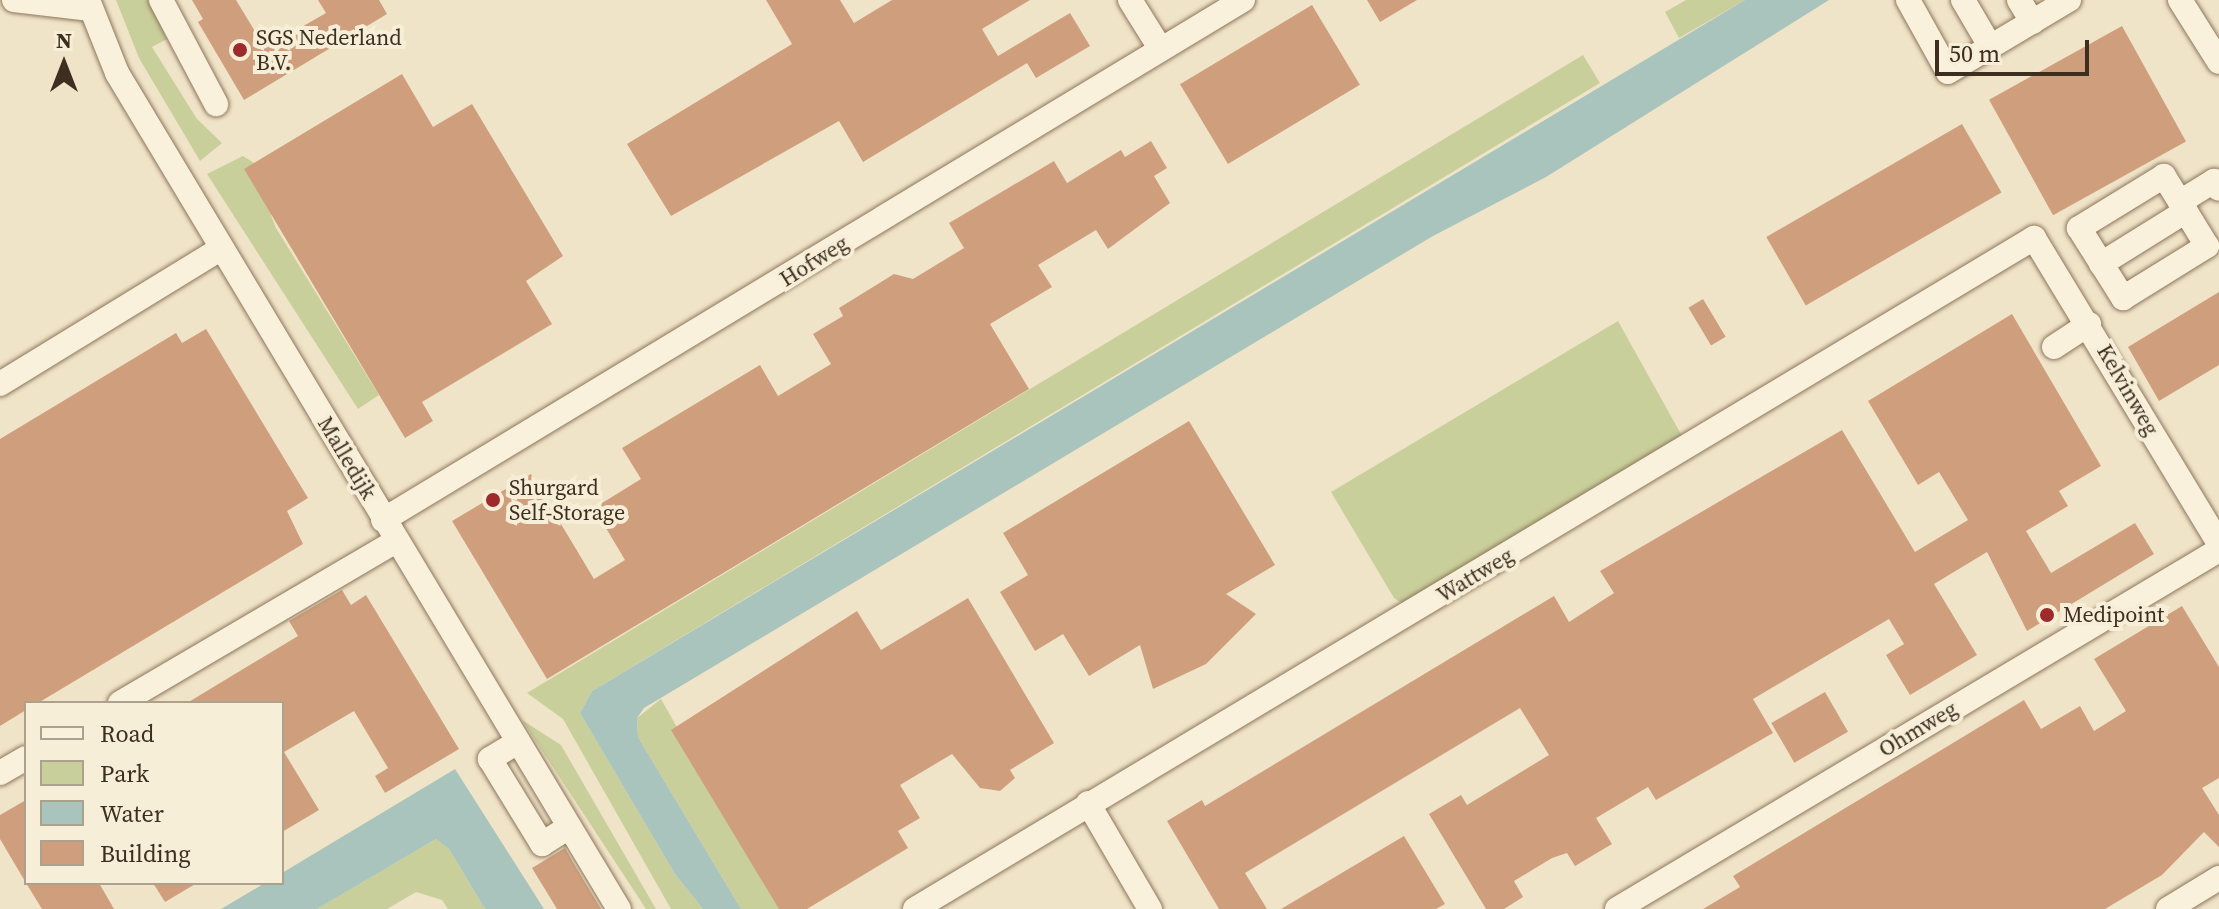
<!DOCTYPE html>
<style>
body{margin:0}
#map{position:relative;width:2219px;height:909px;overflow:hidden;background:#f0e4c8;font-family:"Source Serif 4",serif}
div>[style]{position:absolute}
.green>*{inset:0;background:#c9cf9b}
.water>*{inset:0;background:#a9c4bc}
.building>*{inset:0;background:#cf9f7d;transform-origin:0 0}
.roads{filter:drop-shadow(0 0 2px #8d765c) drop-shadow(0 0 2px #8d765c)}
.minor>*{height:24px;margin:-12px;padding:0 12px;transform-origin:12px;border-radius:12px;background:#faf1dc}
.dots>*{width:22px;height:22px;translate:-50% -50%;box-sizing:border-box;border:4px solid #f7eed8;border-radius:50%}
span{translate:-50% -50%;white-space:nowrap;text-align:center;line-height:1.15;-webkit-text-stroke:8px #f7eed8;paint-order:stroke}
.poi-label{font-size:22px;color:#3d2e20}
.left{translate:0 -50%;text-align:left}
.street-label{font-size:22px;color:#3d2e20}
.legend{position:absolute;left:24px;top:701px;width:260px;height:184px;box-sizing:border-box;background:#f7eed8;border:2px solid #ada18e;margin:0;padding:10px 14px;list-style:none;font-size:24px;color:#3d2e20}
.legend li{display:flex;align-items:center;gap:16px;height:40px}
.legend b{width:40px;border:2px solid #ada18e}
.north{position:absolute;left:24px;top:24px;width:80px;height:80px;-webkit-text-stroke:6px #f7eed8;paint-order:stroke;rotate:0deg;font-size:22px;font-weight:700;line-height:32px;text-align:center;color:#3d2e20}
.north::after{content:'';display:block;margin:auto;width:28px;height:36px;background:#3d2e20;clip-path:polygon(50% 0,100% 100%,50% 72%,0 100%)}
.scale{position:absolute;left:1935px;top:40px;width:154px;height:36px;box-sizing:border-box;border:4px solid #3d2e20;border-top:0;padding-left:10px;font-size:24px;line-height:28px;white-space:nowrap;color:#3d2e20;-webkit-text-stroke:6px #f7eed8;paint-order:stroke}
</style>
<div id="map">
<div class="green">
<div style="clip-path:polygon(116px 0,149px 0,167px 39px,152px 47px,197px 119px,222px 143px,200px 161px,139px 58px)"></div>
<div style="clip-path:polygon(1686px 0,1745px 0,1679px 38px,1665px 12px)"></div>
<div style="clip-path:polygon(1583px 55px,1600px 83px,592px 691px,580px 713px,675px 874px,703px 909px,671px 909px,563px 719px,527px 693px)"></div>
<div style="clip-path:polygon(243px 156px,259px 166px,280px 207px,271px 215px,276px 228px,379px 395px,358px 409px,207px 174px)"></div>
<div style="clip-path:polygon(1618px 321px,1682px 436px,1403px 604px,1394px 598px,1331px 492px)"></div>
<div style="clip-path:polygon(661px 699px,780px 909px,741px 909px,638px 737px,637px 718px)"></div>
<div style="clip-path:polygon(522px 720px,561px 745px,656px 909px,646px 909px)"></div>
<div style="clip-path:polygon(436px 839px,449px 849px,485px 909px,448px 909px,442px 900px,416px 892px,387px 909px,317px 909px)"></div>
</div>
<div class="water">
<div style="clip-path:polygon(1745px 0,1829px 0,1546px 177px,1433px 236px,644px 708px,637px 718px,638px 737px,741px 909px,703px 909px,675px 874px,580px 713px,592px 691px)"></div>
<div style="clip-path:polygon(455px 769px,544px 909px,485px 909px,449px 849px,436px 839px,317px 909px,221px 909px,265px 883px,282px 883px,282px 873px)"></div>
</div>
<div class="building">
<div style="clip-path:polygon(192px 0,236px 0,265px 48px,326px 13px,318px 0,379px 0,387px 14px,244px 100px,198px 22px,203px 19px)"></div>
<div style="clip-path:polygon(766px 0,840px 0,854px 23px,892px 0,1030px 0,982px 29px,998px 56px,1070px 13px,1090px 46px,1036px 78px,1027px 63px,863px 162px,839px 121px,671px 216px,627px 144px,792px 44px)"></div>
<div style="clip-path:polygon(1367px 0,1417px 0,1380px 22px)"></div>
<div style="left:1312px;top:5px;width:93px;height:154px;rotate:59deg"></div>
<div style="left:2122px;top:26px;width:132px;height:152px;rotate:61deg"></div>
<div style="clip-path:polygon(402px 74px,433px 127px,472px 104px,563px 256px,526px 281px,552px 324px,422px 402px,433px 421px,405px 438px,244px 169px)"></div>
<div style="left:1962px;top:124px;width:79px;height:226px;rotate:60deg"></div>
<div style="clip-path:polygon(1151px 141px,1167px 168px,1154px 176px,1170px 203px,1108px 249px,1096px 230px,1038px 265px,1052px 287px,990px 324px,1029px 389px,547px 679px,452px 521px,531px 474px,594px 579px,625px 560px,594px 508px,641px 479px,622px 448px,760px 365px,778px 396px,831px 364px,813px 334px,843px 316px,839px 308px,894px 274px,913px 279px,964px 248px,949px 223px,1054px 161px,1067px 183px,1121px 150px,1125px 157px)"></div>
<div style="clip-path:polygon(2219px 292px,2219px 365px,2159px 401px,2128px 347px)"></div>
<div style="left:1703px;top:299px;width:44px;height:17px;rotate:59deg"></div>
<div style="clip-path:polygon(2012px 314px,2101px 466px,2059px 491px,2068px 506px,2026px 531px,2051px 573px,2135px 523px,2154px 554px,2027px 631px,1987px 552px,1934px 584px,1977px 655px,1910px 695px,1886px 655px,1904px 644px,1889px 619px,1753px 699px,1773px 733px,1656px 800px,1648px 787px,1596px 818px,1612px 844px,1575px 866px,1567px 853px,1552px 858px,1514px 881px,1523px 897px,1504px 909px,1486px 909px,1429px 814px,1461px 795px,1467px 805px,1549px 755px,1520px 708px,1245px 873px,1267px 909px,1219px 909px,1167px 821px,1202px 800px,1205px 806px,1554px 596px,1569px 622px,1614px 593px,1600px 571px,1842px 430px,1915px 552px,1968px 520px,1939px 472px,1918px 485px,1868px 401px)"></div>
<div style="clip-path:polygon(206px 329px,308px 498px,287px 511px,303px 544px,38px 703px,26px 703px,26px 710px,0 726px,0 439px,176px 333px,182px 343px)"></div>
<div style="clip-path:polygon(1189px 421px,1275px 565px,1226px 594px,1256px 614px,1206px 664px,1153px 689px,1140px 645px,1089px 676px,1063px 634px,1035px 651px,1000px 592px,1028px 575px,1003px 533px)"></div>
<div style="clip-path:polygon(342px 590px,351px 605px,366px 595px,459px 749px,385px 793px,375px 776px,388px 768px,354px 711px,284px 752px,319px 810px,282px 832px,282px 703px,187px 703px,298px 636px,289px 621px)"></div>
<div style="clip-path:polygon(968px 598px,1054px 743px,1010px 770px,1015px 778px,1000px 791px,980px 788px,952px 754px,900px 785px,920px 818px,898px 831px,908px 848px,807px 909px,779px 909px,671px 730px,857px 611px,881px 650px)"></div>
<div style="clip-path:polygon(2182px 606px,2219px 667px,2219px 778px,2202px 788px,2219px 815px,2219px 847px,2204px 832px,2162px 875px,2105px 909px,1703px 909px,1740px 887px,1733px 876px,2024px 700px,2041px 729px,2080px 706px,2094px 731px,2126px 711px,2094px 659px)"></div>
<div style="left:1825px;top:692px;width:46px;height:62px;rotate:60deg"></div>
<div style="clip-path:polygon(26px 800px,26px 883px,0 839px,0 815px)"></div>
<div style="clip-path:polygon(1404px 836px,1445px 904px,1436px 909px,1281px 909px)"></div>
<div style="clip-path:polygon(565px 848px,574px 864px,601px 909px,557px 909px,532px 868px)"></div>
<div style="clip-path:polygon(26px 883px,99px 883px,114px 909px,42px 909px)"></div>
<div style="clip-path:polygon(153px 883px,197px 883px,165px 902px)"></div>
</div>
<div class="roads">
<div class="minor">
<div style="left:14px;top:0;width:77px;rotate:6.8deg"></div>
<div style="left:88px;top:0;width:79px;rotate:68.3deg"></div>
<div style="left:117px;top:73px;width:975px;rotate:59.02deg"></div>
<div style="left:161px;top:0;width:118px;rotate:62.1deg"></div>
<div style="left:1130px;top:0;width:57px;rotate:58deg"></div>
<div style="left:1908px;top:0;width:82px;rotate:60.9deg"></div>
<div style="left:1948px;top:72px;width:141px;rotate:-30.8deg"></div>
<div style="left:1963px;top:0;width:53px;rotate:59.6deg"></div>
<div style="left:2019px;top:0;width:26px;rotate:59deg"></div>
<div style="left:2180px;top:0;width:73px;rotate:57.8deg"></div>
<div style="left:2180px;top:202px;width:31px;rotate:-122deg"></div>
<div style="left:2164px;top:176px;width:100px;rotate:148.5deg"></div>
<div style="left:2079px;top:228px;width:83px;rotate:57.8deg"></div>
<div style="left:2123px;top:298px;width:99px;rotate:-31.8deg"></div>
<div style="left:2207px;top:246px;width:52px;rotate:-121.5deg"></div>
<div style="left:2180px;top:202px;width:40px;rotate:-32deg"></div>
<div style="left:2214px;top:181px;width:9px;rotate:58deg"></div>
<div style="left:2101px;top:264px;width:100px;rotate:-31.9deg"></div>
<div style="left:2054px;top:347px;width:42px;rotate:-33.3deg"></div>
<div style="left:0;top:384px;width:260px;rotate:-31.5deg"></div>
<div style="left:383px;top:520px;width:1005px;rotate:-31.16deg"></div>
<div style="left:120px;top:703px;width:320px;rotate:-30.4deg"></div>
<div style="left:518px;top:742px;width:33px;rotate:149deg"></div>
<div style="left:490px;top:759px;width:100px;rotate:58.5deg"></div>
<div style="left:542px;top:844px;width:32px;rotate:-32deg"></div>
<div style="left:0;top:773px;width:30px;rotate:-30deg"></div>
<div style="left:1088px;top:803px;width:123px;rotate:59.7deg"></div>
<div style="left:915px;top:909px;width:1305px;rotate:-30.95deg"></div>
<div style="left:2034px;top:238px;width:358px;rotate:58.8deg"></div>
<div style="left:1617px;top:909px;width:701px;rotate:-30.81deg"></div>
<div style="left:2168px;top:909px;width:60px;rotate:-31.3deg"></div>
</div>
</div>
<div class="dots">
<div style="left:240px;top:50px;background:#9e2a2b"></div>
<div style="left:493px;top:500px;background:#9e2a2b"></div>
<div style="left:2047px;top:615px;background:#9e2a2b"></div>
</div>
<div class="poi-label">
<span class="left" style="left:256px;top:50px">SGS Nederland<br>B.V.</span>
<span class="left" style="left:509px;top:500px">Shurgard<br>Self-Storage</span>
<span class="left" style="left:2063px;top:615px">Medipoint</span>
</div>
<div class="street-label">
<span style="left:814px;top:261px;rotate:-32deg">Hofweg</span>
<span style="left:2128px;top:390px;rotate:60deg">Kelvinweg</span>
<span style="left:347px;top:458px;rotate:59deg">Malledijk</span>
<span style="left:1475px;top:575px;rotate:-31deg">Wattweg</span>
<span style="left:1918px;top:729px;rotate:-31deg">Ohmweg</span>
</div>
<ul class="legend">
<li><b style="height:10px;background:#faf1dc"></b>Road</li>
<li><b style="height:22px;background:#c9cf9b"></b>Park</li>
<li><b style="height:22px;background:#a9c4bc"></b>Water</li>
<li><b style="height:22px;background:#cf9f7d"></b>Building</li>
</ul>
<div class="north">N</div>
<div class="scale">50 m</div>
</div>
